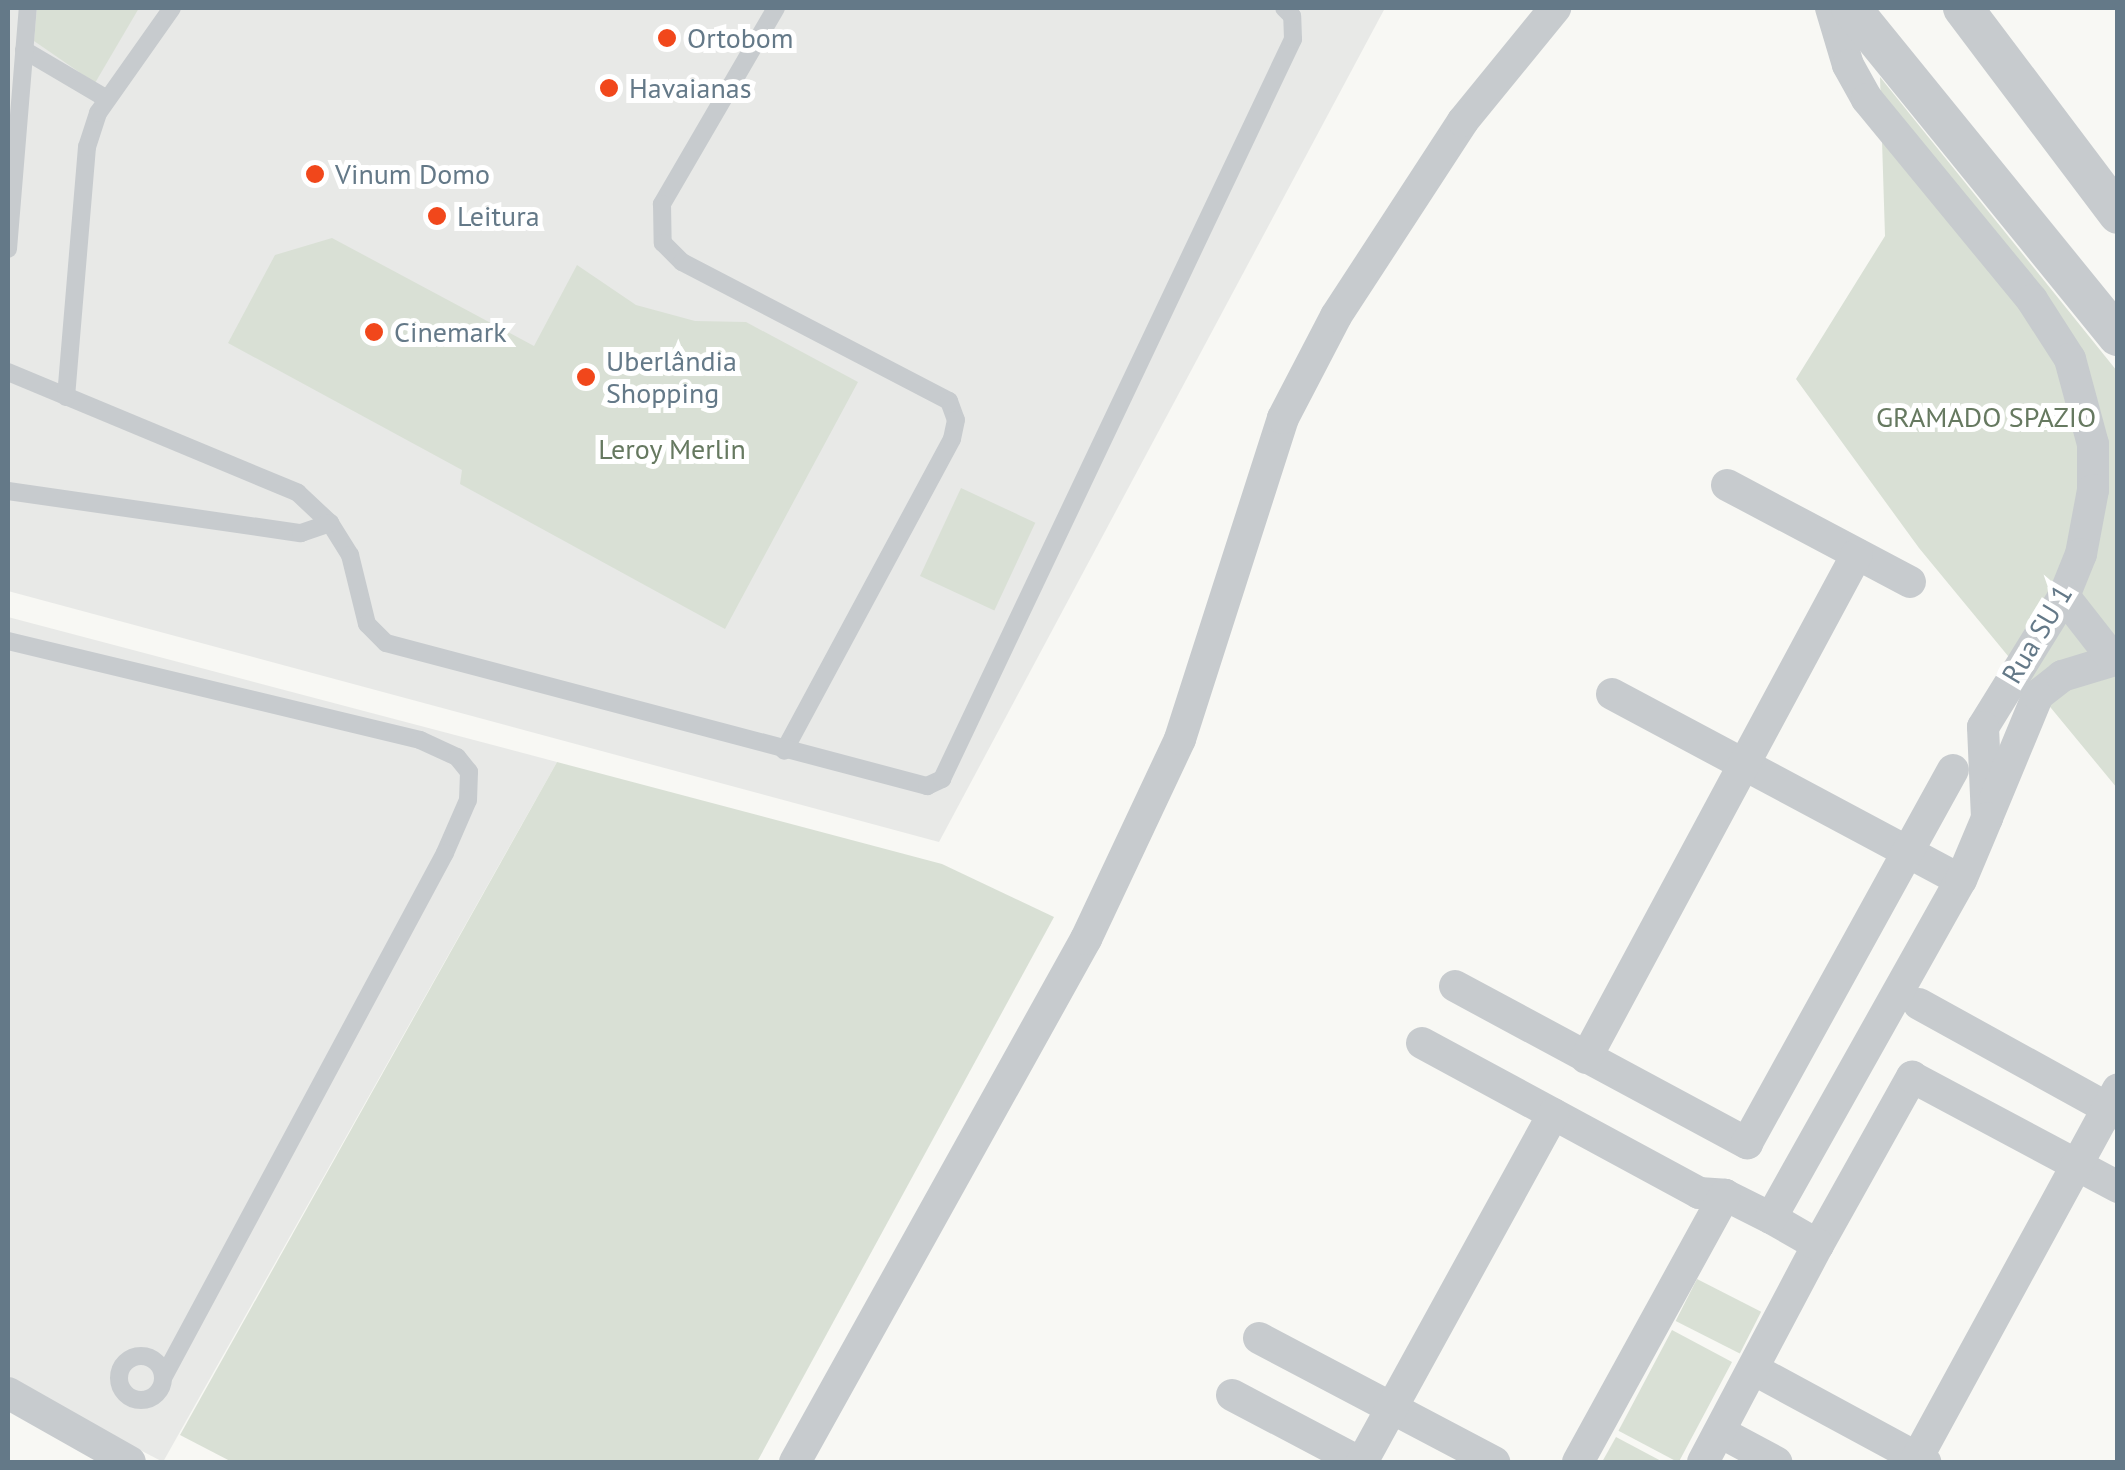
<!DOCTYPE html>
<meta charset="utf-8">
<style>
body{margin:0}
#map{position:relative;width:2125px;height:1470px;overflow:hidden;background:#f8f8f4;font-family:"PT Sans",sans-serif}
div>[style]{position:absolute}
.built>*{inset:0;background:#e8e9e7}
.green>*{inset:0;background:#d9e0d5;transform-origin:0 0}
.service>*{height:18px;margin:-9px;padding:0 9px;transform-origin:9px;border-radius:9px;background:#c7cbce}
.service>.ring{margin:-9px;padding:0;box-sizing:content-box;background:none;border:18px solid #c7cbce;border-radius:50%}
.minor>*{height:32px;margin:-16px;padding:0 16px;transform-origin:16px;border-radius:16px;background:#c7cbce}
.tertiary>*{height:40px;margin:-20px;padding:0 20px;transform-origin:20px;border-radius:20px;background:#c7cbce}
.dots>*{width:28px;height:28px;translate:-50% -50%;box-sizing:border-box;border:5px solid #fff;border-radius:50%}
span{translate:-50% -50%;white-space:nowrap;text-align:center;line-height:1.15;-webkit-text-stroke:10px #fff;paint-order:stroke}
.poi-label{font-size:28px;color:#647988}
.left{translate:0 -50%;text-align:left}
.park-label{font-size:28px;color:#667960}
.street-label{font-size:28px;color:#647988}
.frame{position:absolute;inset:0;border:10px solid #647988;pointer-events:none}
</style>
<div id="map">
<div class="built">
<div style="clip-path:polygon(8px 8px,1385px 8px,939px 842px,8px 591px)"></div>
<div style="clip-path:polygon(8px 617px,557px 762px,163px 1462px,8px 1381px)"></div>
</div>
<div class="green">
<div style="clip-path:polygon(37px 8px,139px 8px,95px 83px,34px 41px)"></div>
<div style="clip-path:polygon(1880px 77px,2117px 371px,2117px 788px,1919px 548px,1796px 379px,1885px 236px)"></div>
<div style="clip-path:polygon(332px 238px,534px 346px,577px 265px,636px 305px,695px 321px,746px 322px,858px 382px,725px 629px,460px 484px,462px 470px,228px 343px,275px 255px)"></div>
<div style="left:961px;top:488px;width:82px;height:97px;rotate:25deg"></div>
<div style="clip-path:polygon(557px 762px,942px 864px,1054px 917px,757px 1462px,232px 1462px,180px 1435px)"></div>
<div style="left:1697px;top:1279px;width:72px;height:47px;rotate:27deg"></div>
<div style="left:1672px;top:1330px;width:68px;height:114px;rotate:28deg"></div>
<div style="clip-path:polygon(1616px 1437px,1663px 1462px,1602px 1462px)"></div>
</div>
<div class="service">
<div style="left:776px;top:8px;width:227px;rotate:120.2deg"></div>
<div style="left:662px;top:204px;width:39px;rotate:89deg"></div>
<div style="left:663px;top:243px;width:27px;rotate:45deg"></div>
<div style="left:682px;top:262px;width:301px;rotate:27.5deg"></div>
<div style="left:949px;top:401px;width:20px;rotate:70deg"></div>
<div style="left:956px;top:420px;width:19px;rotate:102deg"></div>
<div style="left:952px;top:439px;width:354px;rotate:118.3deg"></div>
<div style="left:24px;top:50px;width:96px;rotate:30.6deg"></div>
<div style="left:8px;top:249px;width:242px;rotate:-85.3deg"></div>
<div style="left:8px;top:372px;width:314px;rotate:22.6deg"></div>
<div style="left:298px;top:493px;width:44px;rotate:43.2deg"></div>
<div style="left:330px;top:523px;width:38px;rotate:58deg"></div>
<div style="left:350px;top:555px;width:71px;rotate:76.2deg"></div>
<div style="left:367px;top:624px;width:27px;rotate:45deg"></div>
<div style="left:386px;top:643px;width:560px;rotate:14.81deg"></div>
<div style="left:927px;top:786px;width:17px;rotate:-25deg"></div>
<div style="left:942px;top:779px;width:819px;rotate:-64.62deg"></div>
<div style="left:1293px;top:39px;width:23px;rotate:-92deg"></div>
<div style="left:1292px;top:16px;width:11px;rotate:-135deg"></div>
<div style="left:66px;top:397px;width:251px;rotate:-85.2deg"></div>
<div style="left:87px;top:147px;width:36px;rotate:-72deg"></div>
<div style="left:98px;top:113px;width:128px;rotate:-54.8deg"></div>
<div style="left:8px;top:491px;width:296px;rotate:8.2deg"></div>
<div style="left:301px;top:533px;width:31px;rotate:-19deg"></div>
<div style="left:8px;top:641px;width:424px;rotate:13.5deg"></div>
<div style="left:420px;top:740px;width:41px;rotate:24.7deg"></div>
<div style="left:457px;top:757px;width:19px;rotate:51deg"></div>
<div style="left:469px;top:772px;width:28px;rotate:92deg"></div>
<div style="left:468px;top:800px;width:58px;rotate:113.5deg"></div>
<div style="left:445px;top:853px;width:596px;rotate:118.24deg"></div>
<div class="ring" style="left:119px;top:1356px;width:26px;height:26px"></div>
</div>
<div class="minor">
<div style="left:1831px;top:8px;width:59px;rotate:73.4deg"></div>
<div style="left:1848px;top:65px;width:39px;rotate:61deg"></div>
<div style="left:1867px;top:99px;width:260px;rotate:50.6deg"></div>
<div style="left:2032px;top:300px;width:70px;rotate:57.2deg"></div>
<div style="left:2070px;top:359px;width:88px;rotate:74.9deg"></div>
<div style="left:2093px;top:444px;width:46px;rotate:90deg"></div>
<div style="left:2093px;top:490px;width:65px;rotate:100.6deg"></div>
<div style="left:2081px;top:554px;width:45px;rotate:112deg"></div>
<div style="left:2064px;top:596px;width:154px;rotate:121.7deg"></div>
<div style="left:1983px;top:727px;width:91px;rotate:87.5deg"></div>
<div style="left:1987px;top:818px;width:133px;rotate:-67.5deg"></div>
<div style="left:2038px;top:695px;width:31px;rotate:-38deg"></div>
<div style="left:2062px;top:676px;width:59px;rotate:-16.9deg"></div>
<div style="left:1727px;top:485px;width:207px;rotate:27.9deg"></div>
<div style="left:2064px;top:596px;width:81px;rotate:52deg"></div>
<div style="left:1612px;top:694px;width:395px;rotate:28.1deg"></div>
<div style="left:1455px;top:986px;width:332px;rotate:28.3deg"></div>
<div style="left:1747px;top:1143px;width:426px;rotate:-61.1deg"></div>
<div style="left:1919px;top:1004px;width:227px;rotate:28.9deg"></div>
<div style="left:1422px;top:1043px;width:315px;rotate:28.4deg"></div>
<div style="left:1699px;top:1193px;width:26px;rotate:4deg"></div>
<div style="left:1725px;top:1195px;width:51px;rotate:26.6deg"></div>
<div style="left:1586px;top:1058px;width:572px;rotate:-61.73deg"></div>
<div style="left:1818px;top:1245px;width:193px;rotate:-60.8deg"></div>
<div style="left:1912px;top:1077px;width:234px;rotate:28.1deg"></div>
<div style="left:1259px;top:1338px;width:266px;rotate:27.8deg"></div>
<div style="left:1753px;top:1369px;width:196px;rotate:28.4deg"></div>
<div style="left:8px;top:1393px;width:140px;rotate:29.5deg"></div>
<div style="left:1232px;top:1395px;width:144px;rotate:27.8deg"></div>
<div style="left:1720px;top:1432px;width:64px;rotate:28.2deg"></div>
<div style="left:1917px;top:1458px;width:420px;rotate:-61.4deg"></div>
<div style="left:795px;top:1462px;width:599px;rotate:-60.91deg"></div>
<div style="left:1086px;top:939px;width:221px;rotate:-64.8deg"></div>
<div style="left:1180px;top:739px;width:337px;rotate:-72.2deg"></div>
<div style="left:1283px;top:418px;width:115px;rotate:-62.5deg"></div>
<div style="left:1336px;top:316px;width:233px;rotate:-56.9deg"></div>
<div style="left:1463px;top:121px;width:146px;rotate:-50.8deg"></div>
<div style="left:1362px;top:1462px;width:397px;rotate:-61.2deg"></div>
<div style="left:1578px;top:1462px;width:305px;rotate:-61.2deg"></div>
<div style="left:1703px;top:1462px;width:246px;rotate:-62.1deg"></div>
<div style="left:1818px;top:1245px;width:54px;rotate:-150.1deg"></div>
<div style="left:1771px;top:1218px;width:388px;rotate:-60.7deg"></div>
<div style="left:1961px;top:880px;width:67px;rotate:-67.2deg"></div>
</div>
<div class="tertiary">
<div style="left:1851px;top:8px;width:423px;rotate:50.9deg"></div>
<div style="left:1963px;top:8px;width:258px;rotate:53deg"></div>
</div>
<div class="dots">
<div style="left:667px;top:38px;background:#f1471b"></div>
<div style="left:609px;top:88px;background:#f1471b"></div>
<div style="left:315px;top:174px;background:#f1471b"></div>
<div style="left:437px;top:216px;background:#f1471b"></div>
<div style="left:374px;top:332px;background:#f1471b"></div>
<div style="left:586px;top:377px;background:#f1471b"></div>
</div>
<div class="poi-label">
<span class="left" style="left:687px;top:38px">Ortobom</span>
<span class="left" style="left:629px;top:88px">Havaianas</span>
<span class="left" style="left:335px;top:174px">Vinum Domo</span>
<span class="left" style="left:457px;top:216px">Leitura</span>
<span class="left" style="left:394px;top:332px">Cinemark</span>
<span class="left" style="left:606px;top:377px">Uberlândia<br>Shopping</span>
</div>
<div class="park-label">
<span style="left:1986px;top:417px">GRAMADO SPAZIO</span>
<span style="left:672px;top:449px">Leroy Merlin</span>
</div>
<div class="street-label">
<span style="left:2037px;top:634px;rotate:-59deg">Rua SU 1</span>
</div>
<div class="frame"></div>
</div>
